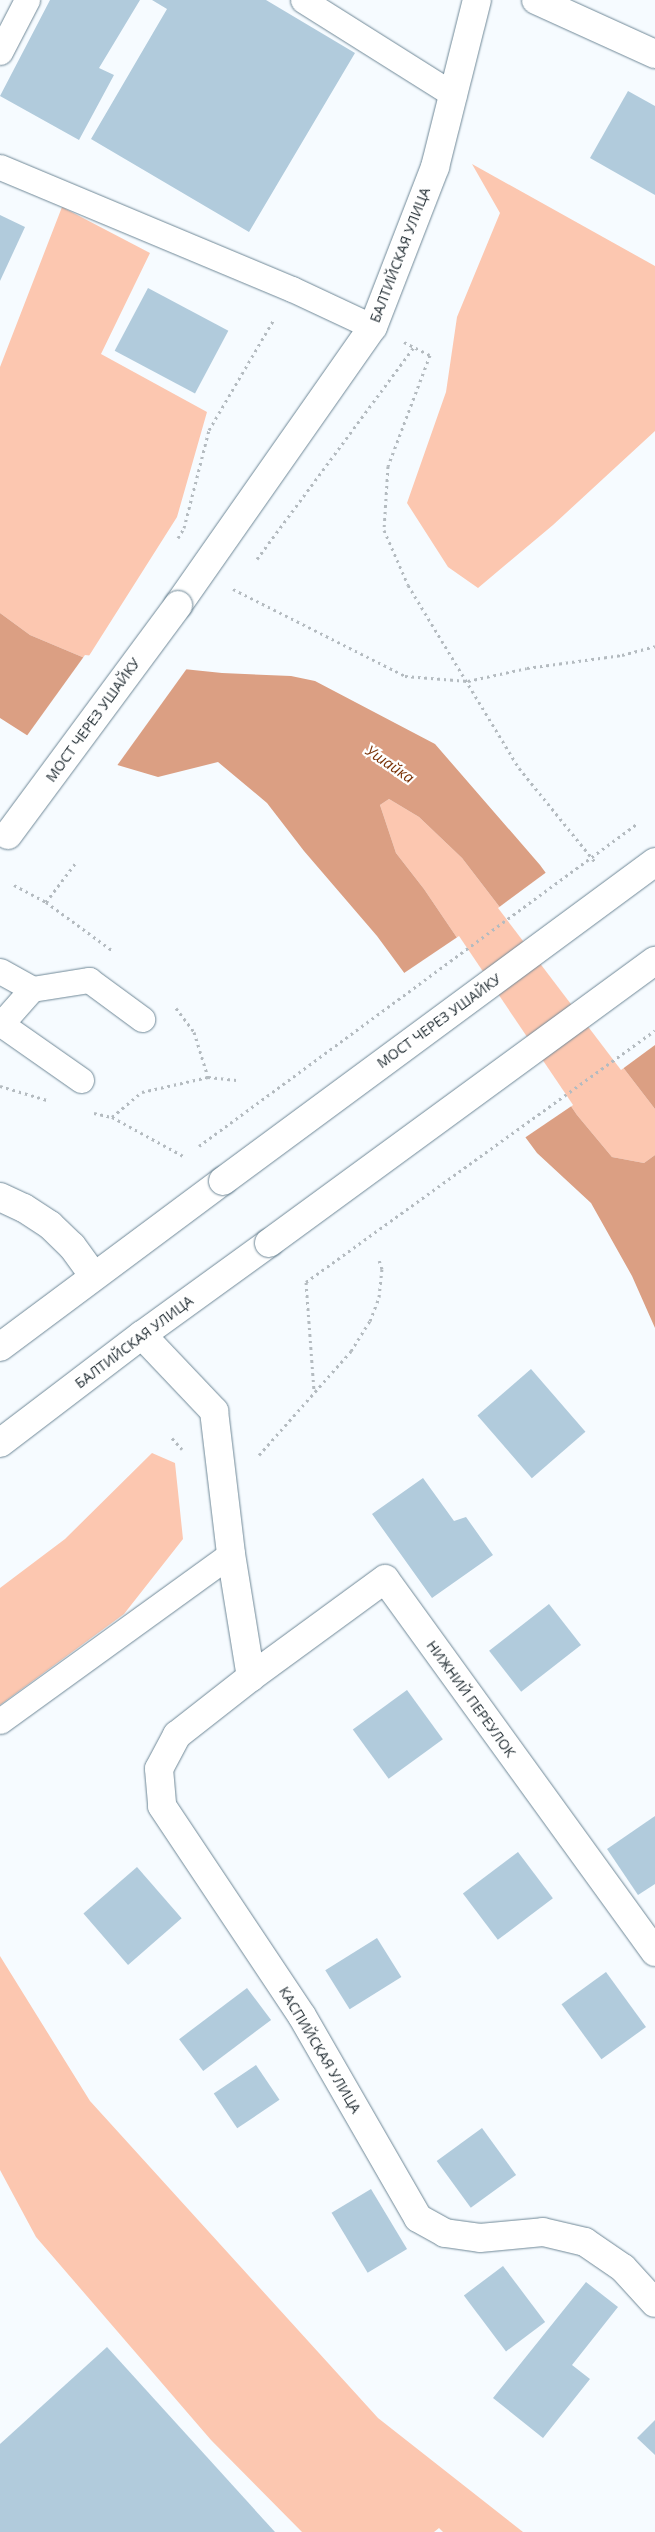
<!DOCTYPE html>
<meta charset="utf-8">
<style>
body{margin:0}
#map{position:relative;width:655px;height:2532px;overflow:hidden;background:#f6fbff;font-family:"Open Sans",sans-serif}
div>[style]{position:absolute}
.green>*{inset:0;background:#fcc7b0}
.water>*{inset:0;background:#db9f83}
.pier>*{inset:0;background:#f6fbff;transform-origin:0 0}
.building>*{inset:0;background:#b1cbdc;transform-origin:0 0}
.path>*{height:3px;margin-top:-1.5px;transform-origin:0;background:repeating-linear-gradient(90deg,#b4bbc0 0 2.5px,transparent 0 6.5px)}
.roads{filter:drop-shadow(0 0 1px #6f8897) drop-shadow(0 0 1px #6f8897)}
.service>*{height:25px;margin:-12.5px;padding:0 12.5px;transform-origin:12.5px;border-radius:12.5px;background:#fff}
.minor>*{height:28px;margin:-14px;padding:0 14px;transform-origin:14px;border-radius:14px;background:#fff}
.tertiary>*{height:28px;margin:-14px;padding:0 14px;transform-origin:14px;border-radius:14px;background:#fff}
.primary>*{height:28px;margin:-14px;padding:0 14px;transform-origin:14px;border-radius:14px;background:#fff}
.path-bridge>*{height:3px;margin-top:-1.5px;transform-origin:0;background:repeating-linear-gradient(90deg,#b4bbc0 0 2.5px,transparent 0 6.5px)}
.bridges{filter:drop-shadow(0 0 1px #6f8897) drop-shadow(0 0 1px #6f8897)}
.tertiary-bridge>*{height:28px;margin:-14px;padding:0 14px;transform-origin:14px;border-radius:14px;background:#fff}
.primary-bridge>*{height:28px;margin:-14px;padding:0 14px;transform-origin:14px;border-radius:14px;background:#fff}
span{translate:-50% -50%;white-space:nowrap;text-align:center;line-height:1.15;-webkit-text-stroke:4.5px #fff;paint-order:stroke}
.street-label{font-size:14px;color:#242f35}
.water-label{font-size:15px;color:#7a3207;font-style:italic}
</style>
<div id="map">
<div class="green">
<div style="clip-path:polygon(472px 164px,655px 266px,655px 431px,553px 525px,478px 588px,448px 567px,407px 503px,446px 392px,457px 317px,500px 213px)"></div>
<div style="clip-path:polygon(62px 207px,150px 253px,101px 354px,207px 412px,177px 517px,87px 659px,30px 635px,0 613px,0 367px)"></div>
<div style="clip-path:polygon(389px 799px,419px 817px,462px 858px,655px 1109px,655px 1155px,644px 1163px,612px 1157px,577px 1115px,424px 889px,396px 853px,380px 805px)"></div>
<div style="clip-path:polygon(152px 1453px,175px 1463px,183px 1539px,124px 1614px,0 1705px,0 1588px,65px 1539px)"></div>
<div style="clip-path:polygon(0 1956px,90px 2101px,378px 2418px,523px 2532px,443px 2532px,439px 2528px,434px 2532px,302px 2532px,211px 2440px,36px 2237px,0 2170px)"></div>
</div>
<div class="water">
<div style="clip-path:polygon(0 613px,30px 635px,87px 659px,222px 673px,291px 676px,315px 681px,435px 744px,540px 865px,655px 1022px,655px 1109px,462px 858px,419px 817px,389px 799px,380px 805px,396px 853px,424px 889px,577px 1115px,612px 1157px,644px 1163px,655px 1155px,655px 1328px,632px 1276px,591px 1203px,537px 1153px,377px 936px,304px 851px,267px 803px,218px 762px,158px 777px,36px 741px,0 718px)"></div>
</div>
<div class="pier">
<div style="clip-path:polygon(85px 655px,188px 667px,116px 767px,36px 744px,26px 737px)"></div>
<div style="clip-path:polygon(548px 871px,655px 1018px,655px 1045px,621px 1070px,498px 908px)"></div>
<div style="left:459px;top:936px;width:204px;height:68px;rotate:56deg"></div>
</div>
<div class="building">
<div style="clip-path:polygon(50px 0,140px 0,99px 68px,114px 75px,79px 140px,0 96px)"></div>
<div style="clip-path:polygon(152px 0,266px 0,355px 53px,249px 232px,91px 139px,167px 9px)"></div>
<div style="clip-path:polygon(628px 91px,655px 106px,655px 195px,590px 158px)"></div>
<div style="clip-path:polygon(0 215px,25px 227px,0 281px)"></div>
<div style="left:148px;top:288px;width:91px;height:71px;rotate:28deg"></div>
<div style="left:531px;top:1369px;width:83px;height:71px;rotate:49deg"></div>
<div style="clip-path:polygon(423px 1478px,454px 1521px,466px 1517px,493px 1555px,432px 1598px,372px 1514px)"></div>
<div style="left:549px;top:1604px;width:52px;height:76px;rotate:52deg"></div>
<div style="left:407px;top:1690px;width:61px;height:67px;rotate:54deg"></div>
<div style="clip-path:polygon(655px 1816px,655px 1884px,638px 1895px,607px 1849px)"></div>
<div style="left:518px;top:1852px;width:58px;height:69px;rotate:53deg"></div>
<div style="left:137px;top:1867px;width:68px;height:71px;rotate:49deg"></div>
<div style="left:377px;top:1938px;width:46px;height:61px;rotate:58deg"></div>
<div style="left:606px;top:1972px;width:68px;height:55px;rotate:54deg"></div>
<div style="left:247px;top:1988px;width:40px;height:85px;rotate:53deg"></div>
<div style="left:256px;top:2065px;width:42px;height:51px;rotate:56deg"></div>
<div style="left:482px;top:2128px;width:58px;height:56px;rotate:54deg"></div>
<div style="left:371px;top:2189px;width:70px;height:46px;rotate:59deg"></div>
<div style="left:503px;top:2266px;width:70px;height:49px;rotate:53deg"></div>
<div style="clip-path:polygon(586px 2282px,618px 2307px,572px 2365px,590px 2379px,543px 2438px,493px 2398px)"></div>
<div style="clip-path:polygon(107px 2347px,275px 2532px,0 2532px,0 2444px)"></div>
<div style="clip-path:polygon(655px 2420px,655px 2455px,637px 2438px)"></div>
</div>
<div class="path">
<div style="left:404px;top:342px;width:29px;rotate:27deg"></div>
<div style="left:430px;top:355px;width:119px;rotate:110.7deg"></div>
<div style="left:388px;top:466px;width:64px;rotate:93.6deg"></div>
<div style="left:384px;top:530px;width:60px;rotate:66.4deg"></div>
<div style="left:408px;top:585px;width:214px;rotate:58.8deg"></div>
<div style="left:519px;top:768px;width:121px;rotate:51deg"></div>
<div style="left:178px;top:538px;width:12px;rotate:-59deg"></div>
<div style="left:184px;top:528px;width:101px;rotate:-75.7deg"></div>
<div style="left:209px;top:430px;width:129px;rotate:-59.6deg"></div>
<div style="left:257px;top:559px;width:264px;rotate:-53.5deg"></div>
<div style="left:233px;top:589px;width:193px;rotate:26.8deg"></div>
<div style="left:405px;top:676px;width:63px;rotate:4.5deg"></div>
<div style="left:468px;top:681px;width:60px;rotate:-12.4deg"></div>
<div style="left:527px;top:668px;width:96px;rotate:-7.8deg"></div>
<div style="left:622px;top:655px;width:34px;rotate:-15deg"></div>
<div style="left:14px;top:885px;width:36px;rotate:28deg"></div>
<div style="left:46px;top:902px;width:83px;rotate:36.2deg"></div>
<div style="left:46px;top:902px;width:51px;rotate:-52.9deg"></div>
<div style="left:176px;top:1008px;width:30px;rotate:53deg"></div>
<div style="left:194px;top:1032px;width:47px;rotate:72.7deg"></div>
<div style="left:0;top:1086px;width:49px;rotate:16.6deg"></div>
<div style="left:94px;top:1113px;width:18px;rotate:13deg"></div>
<div style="left:112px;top:1117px;width:39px;rotate:-40deg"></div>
<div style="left:142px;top:1092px;width:68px;rotate:-12.8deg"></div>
<div style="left:208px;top:1077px;width:31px;rotate:6deg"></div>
<div style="left:112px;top:1117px;width:83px;rotate:28.7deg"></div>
<div style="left:306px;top:1282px;width:108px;rotate:85.8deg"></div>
<div style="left:172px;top:1438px;width:15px;rotate:48deg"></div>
<div style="left:259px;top:1455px;width:139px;rotate:-48.5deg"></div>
<div style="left:351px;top:1351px;width:36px;rotate:-58deg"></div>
<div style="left:370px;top:1321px;width:26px;rotate:-69deg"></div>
<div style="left:379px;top:1297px;width:28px;rotate:-84deg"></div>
<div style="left:382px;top:1269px;width:9px;rotate:-108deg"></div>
</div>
<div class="roads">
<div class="service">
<div style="left:303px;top:0;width:178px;rotate:32.2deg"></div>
<div style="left:0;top:52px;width:59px;rotate:-62.6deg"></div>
<div style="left:0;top:167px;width:316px;rotate:22.7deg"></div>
<div style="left:292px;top:289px;width:89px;rotate:25.1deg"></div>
<div style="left:0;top:971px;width:37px;rotate:29deg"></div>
<div style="left:81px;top:1080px;width:98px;rotate:-145deg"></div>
<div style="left:1px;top:1024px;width:47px;rotate:-48.5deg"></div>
<div style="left:32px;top:989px;width:58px;rotate:-9deg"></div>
<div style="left:89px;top:980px;width:66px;rotate:36.3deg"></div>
<div style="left:0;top:1721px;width:285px;rotate:-35.9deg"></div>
</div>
<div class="minor">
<div style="left:536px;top:0;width:131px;rotate:24.4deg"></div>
<div style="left:142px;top:1335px;width:105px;rotate:46.5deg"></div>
<div style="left:214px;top:1411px;width:144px;rotate:83.2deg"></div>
<div style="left:231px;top:1554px;width:125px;rotate:80.8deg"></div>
<div style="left:655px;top:1952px;width:460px;rotate:-125.9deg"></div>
<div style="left:385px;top:1579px;width:166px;rotate:143.8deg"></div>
<div style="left:251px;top:1677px;width:94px;rotate:141.9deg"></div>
<div style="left:177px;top:1735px;width:38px;rotate:118deg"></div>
<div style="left:159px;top:1769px;width:37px;rotate:85deg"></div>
<div style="left:162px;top:1806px;width:252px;rotate:56.3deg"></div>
<div style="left:302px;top:2016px;width:233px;rotate:60.1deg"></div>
<div style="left:418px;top:2218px;width:31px;rotate:29deg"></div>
<div style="left:445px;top:2233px;width:35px;rotate:8deg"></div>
<div style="left:480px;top:2238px;width:63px;rotate:-5.4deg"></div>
<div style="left:543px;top:2232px;width:43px;rotate:13.4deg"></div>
<div style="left:585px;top:2242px;width:46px;rotate:34.4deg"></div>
<div style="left:623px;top:2268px;width:47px;rotate:47.6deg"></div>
</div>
<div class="tertiary">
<div style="left:178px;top:605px;width:340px;rotate:-55deg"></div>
<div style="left:373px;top:327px;width:172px;rotate:-68.8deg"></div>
<div style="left:435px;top:167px;width:172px;rotate:-75.9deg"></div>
<div style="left:0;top:1197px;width:26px;rotate:25deg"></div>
<div style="left:24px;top:1208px;width:31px;rotate:33deg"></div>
<div style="left:50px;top:1225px;width:30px;rotate:44deg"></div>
<div style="left:72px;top:1246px;width:37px;rotate:54deg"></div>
</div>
<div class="primary">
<div style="left:0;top:1347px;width:278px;rotate:-36.7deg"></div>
<div style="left:0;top:1443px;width:178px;rotate:-37.3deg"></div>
<div style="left:142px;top:1335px;width:157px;rotate:-35.9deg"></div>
</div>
</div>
<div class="path-bridge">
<div style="left:199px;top:1146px;width:545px;rotate:-36.34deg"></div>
<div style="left:306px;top:1282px;width:430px;rotate:-35.8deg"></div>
</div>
<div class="bridges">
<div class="tertiary-bridge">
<div style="left:8px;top:835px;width:286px;rotate:-53.5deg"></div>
</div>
<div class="primary-bridge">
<div style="left:223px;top:1181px;width:537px;rotate:-36.44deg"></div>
<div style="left:269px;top:1243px;width:478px;rotate:-36.2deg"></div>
</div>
</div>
<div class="street-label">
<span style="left:400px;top:255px;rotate:-69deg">БАЛТИЙСКАЯ УЛИЦА</span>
<span style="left:93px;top:720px;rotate:-54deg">МОСТ ЧЕРЕЗ УШАЙКУ</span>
<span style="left:439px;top:1021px;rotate:-36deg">МОСТ ЧЕРЕЗ УШАЙКУ</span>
<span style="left:134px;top:1342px;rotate:-37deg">БАЛТИЙСКАЯ УЛИЦА</span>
<span style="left:471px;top:1699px;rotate:54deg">НИЖНИЙ ПЕРЕУЛОК</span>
<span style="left:320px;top:2050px;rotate:59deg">КАСПИЙСКАЯ УЛИЦА</span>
</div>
<div class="water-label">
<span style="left:390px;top:764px;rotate:34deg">Ушайка</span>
</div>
</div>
